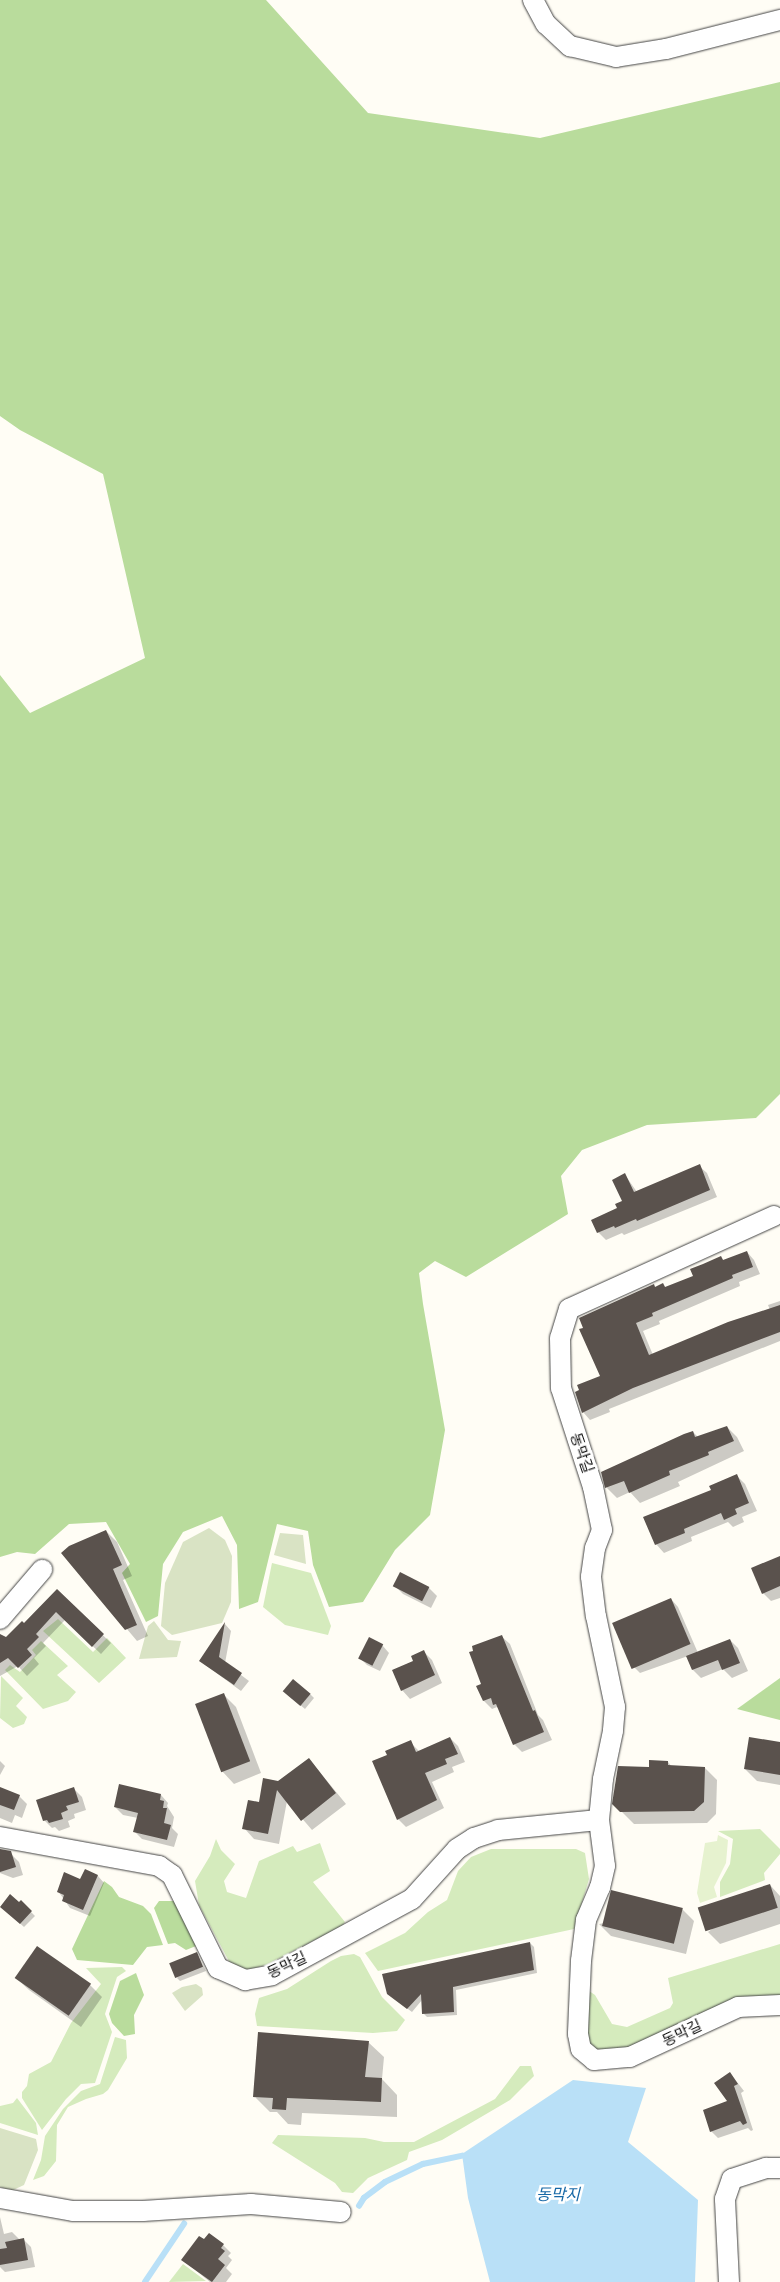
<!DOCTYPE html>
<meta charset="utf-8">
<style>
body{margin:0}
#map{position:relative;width:780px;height:2282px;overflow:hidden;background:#fffdf5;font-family:"Noto Serif","Noto Sans KR",serif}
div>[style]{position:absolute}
.green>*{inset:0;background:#d5ebbd}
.forest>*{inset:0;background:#b9dc9c}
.cemetery>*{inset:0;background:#d9e3c4}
.pitch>*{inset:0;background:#e6f2cf}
.water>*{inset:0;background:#b9e0f7}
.shadow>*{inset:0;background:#0003}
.stream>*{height:5.5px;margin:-2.75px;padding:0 2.75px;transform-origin:2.75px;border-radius:2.75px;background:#b9e0f7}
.building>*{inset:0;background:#5a524d;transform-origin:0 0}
.roads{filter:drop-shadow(0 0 1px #444) drop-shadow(0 0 1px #444)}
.minor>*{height:20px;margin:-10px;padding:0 10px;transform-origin:10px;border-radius:10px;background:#fff}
span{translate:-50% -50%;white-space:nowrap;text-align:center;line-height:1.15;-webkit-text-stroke:5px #fff;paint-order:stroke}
.street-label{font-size:15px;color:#111}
.water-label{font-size:16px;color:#1768a6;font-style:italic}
</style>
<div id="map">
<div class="green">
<div style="clip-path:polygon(272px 1563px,311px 1573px,331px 1626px,328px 1635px,285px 1625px,263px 1607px)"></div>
<div style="clip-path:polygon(58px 1619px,93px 1652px,107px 1638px,126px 1658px,99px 1683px,43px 1631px)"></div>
<div style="clip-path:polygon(41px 1641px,68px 1666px,57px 1675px,76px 1692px,68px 1701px,43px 1709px,5px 1670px,10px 1665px,20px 1672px,36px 1655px,32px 1650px)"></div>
<div style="clip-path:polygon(1px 1676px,23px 1698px,16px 1706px,27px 1717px,24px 1724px,13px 1728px,0 1718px)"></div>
<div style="clip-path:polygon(760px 1829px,780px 1849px,780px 1854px,764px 1873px,765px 1880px,720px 1897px,720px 1882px,730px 1864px,733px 1839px,718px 1831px)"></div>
<div style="clip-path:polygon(216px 1839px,221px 1850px,235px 1864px,224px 1881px,227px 1892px,246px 1898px,259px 1861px,293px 1846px,297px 1852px,320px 1843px,330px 1871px,313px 1882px,345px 1922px,342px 1926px,266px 1965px,247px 1970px,231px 1965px,199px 1905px,195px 1881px,210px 1856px)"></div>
<div style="clip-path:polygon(491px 1849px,576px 1849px,585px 1853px,589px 1879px,574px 1929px,378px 1971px,365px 1953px,405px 1933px,428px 1912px,447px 1900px,458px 1871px,471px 1857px)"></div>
<div style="clip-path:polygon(780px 1944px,780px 1995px,743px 2000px,636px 2051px,588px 2050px,583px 1987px,595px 1995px,612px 2024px,627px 2027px,670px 2008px,673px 2003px,668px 1978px)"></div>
<div style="clip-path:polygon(354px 1954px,360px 1957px,382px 1997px,405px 2020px,397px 2031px,373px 2033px,257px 2026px,255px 2014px,259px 1998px,287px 1989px,331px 1961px,341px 1956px)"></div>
<div style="clip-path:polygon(122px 1967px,126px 1971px,117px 1977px,105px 2014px,112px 2032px,95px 2083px,81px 2084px,66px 2099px,42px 2130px,22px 2098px,22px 2092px,27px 2086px,29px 2074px,51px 2062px,71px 2023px,101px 1984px,86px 1968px)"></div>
<div style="clip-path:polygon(115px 2037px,126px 2040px,127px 2058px,108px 2090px,103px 2094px,86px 2099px,68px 2107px,57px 2125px,56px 2161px,44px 2176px,33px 2180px,41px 2160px,45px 2136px,63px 2109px,81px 2091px,100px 2084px)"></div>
<div style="clip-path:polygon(520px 2066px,531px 2066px,534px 2076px,510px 2100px,442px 2140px,409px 2152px,407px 2160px,368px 2178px,353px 2193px,342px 2192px,335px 2183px,272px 2143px,278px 2135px,365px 2138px,384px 2142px,414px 2142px,495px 2099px)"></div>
<div style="clip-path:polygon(17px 2098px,36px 2123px,38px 2135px,0 2123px,0 2106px,13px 2103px)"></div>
<div style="clip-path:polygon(183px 2264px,206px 2281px,169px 2282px)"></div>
</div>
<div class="forest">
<div style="clip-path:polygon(0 0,266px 0,368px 113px,540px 138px,780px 82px,780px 1094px,756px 1118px,647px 1125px,582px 1150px,561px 1176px,568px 1214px,466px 1277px,435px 1261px,419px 1273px,423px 1304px,445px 1430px,430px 1515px,395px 1550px,363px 1602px,329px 1607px,313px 1565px,308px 1531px,277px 1524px,258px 1602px,239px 1609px,237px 1545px,222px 1516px,183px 1532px,163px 1564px,158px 1616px,146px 1622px,122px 1573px,130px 1564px,106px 1522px,69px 1524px,35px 1554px,17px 1552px,0 1557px,0 675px,30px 713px,145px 658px,103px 474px,20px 430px,0 416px)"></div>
<div style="clip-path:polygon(780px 1678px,780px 1720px,737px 1709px)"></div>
<div style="clip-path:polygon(104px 1881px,112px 1887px,119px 1897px,143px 1906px,151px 1914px,163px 1945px,147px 1947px,133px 1965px,77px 1960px,72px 1949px)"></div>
<div style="clip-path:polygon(159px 1901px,176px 1901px,193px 1935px,196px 1946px,186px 1950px,175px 1943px,168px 1944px,154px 1908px)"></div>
<div style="clip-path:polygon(136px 1973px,144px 1995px,134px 2015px,135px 2034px,124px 2036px,112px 2023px,109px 2014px,120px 1981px)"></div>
</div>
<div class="cemetery">
<div style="clip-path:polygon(209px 1528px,225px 1540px,232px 1556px,231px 1602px,222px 1623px,172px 1635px,161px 1626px,165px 1583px,183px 1542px)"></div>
<div style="clip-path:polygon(280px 1533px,303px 1535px,306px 1564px,274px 1555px)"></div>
<div style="clip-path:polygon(154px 1621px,168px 1640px,181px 1641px,177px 1657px,139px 1659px,148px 1626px)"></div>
<div style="clip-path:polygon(196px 1984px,202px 1988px,203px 1995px,185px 2011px,172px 1993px,182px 1987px)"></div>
<div style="clip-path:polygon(0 2128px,36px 2139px,38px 2150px,24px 2185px,11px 2191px,0 2187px)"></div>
</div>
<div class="pitch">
<div style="clip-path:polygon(718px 1835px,728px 1840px,726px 1863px,714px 1887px,717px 1897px,700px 1903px,697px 1893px,705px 1843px,717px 1841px)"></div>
</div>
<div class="water">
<div style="clip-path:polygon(573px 2080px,646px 2088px,628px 2142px,698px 2200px,695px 2282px,490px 2282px,468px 2198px,462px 2154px)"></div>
</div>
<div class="shadow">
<div style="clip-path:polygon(699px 1166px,707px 1173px,717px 1197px,624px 1235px,622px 1233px,606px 1240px,598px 1232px,624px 1202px,625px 1175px,637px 1192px)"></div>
<div style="clip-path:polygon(747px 1252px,754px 1260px,760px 1274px,739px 1282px,740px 1286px,659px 1321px,660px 1324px,643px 1331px,653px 1355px,770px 1310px,768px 1305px,780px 1301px,780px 1341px,609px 1409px,610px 1412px,590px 1420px,583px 1412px,654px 1286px,656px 1288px,663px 1285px,666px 1288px,694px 1277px,721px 1258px,724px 1261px)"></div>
<div style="clip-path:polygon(727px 1427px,737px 1437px,744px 1451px,678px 1482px,680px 1486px,640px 1503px,630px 1492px,617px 1498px,607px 1488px,602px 1473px,693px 1432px,698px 1437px)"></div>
<div style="clip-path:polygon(737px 1476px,745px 1484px,757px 1511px,742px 1517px,744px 1522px,733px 1527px,728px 1522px,691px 1537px,692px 1541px,664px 1553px,656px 1544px,713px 1491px)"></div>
<div style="clip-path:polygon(106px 1531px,117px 1542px,132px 1576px,123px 1580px,148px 1636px,137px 1641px,63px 1553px)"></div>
<div style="clip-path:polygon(780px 1557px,780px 1598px,771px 1601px,763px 1593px)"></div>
<div style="clip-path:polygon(401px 1573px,429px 1588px,437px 1596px,431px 1608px,403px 1594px,395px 1586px)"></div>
<div style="clip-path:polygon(57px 1591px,111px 1643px,101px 1654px,65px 1620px,43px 1643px,46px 1646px,34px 1658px,39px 1664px,27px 1676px,18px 1666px,0 1676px,0 1641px,6px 1639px,24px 1624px)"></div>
<div style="clip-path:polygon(671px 1599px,678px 1607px,698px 1653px,730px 1640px,738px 1648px,748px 1671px,732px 1678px,723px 1669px,701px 1678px,693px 1670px,688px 1656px,640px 1673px,632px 1665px)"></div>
<div style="clip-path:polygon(225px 1624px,231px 1631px,225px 1663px,249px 1681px,241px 1691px,200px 1661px)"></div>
<div style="clip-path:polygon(501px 1636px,510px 1644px,538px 1715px,543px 1720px,552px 1740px,522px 1752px,514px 1744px,500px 1710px,497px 1707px,492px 1709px,484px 1701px,483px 1684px)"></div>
<div style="clip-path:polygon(382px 1645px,389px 1653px,380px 1671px,367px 1665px,360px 1658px)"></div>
<div style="clip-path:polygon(424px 1652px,432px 1660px,442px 1683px,410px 1699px,402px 1690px,394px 1671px,415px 1662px)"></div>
<div style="clip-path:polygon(223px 1694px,236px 1707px,261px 1773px,234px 1784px,222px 1771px)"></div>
<div style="clip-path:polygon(310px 1694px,314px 1698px,305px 1709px,288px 1695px)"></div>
<div style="clip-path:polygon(450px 1738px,458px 1746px,465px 1762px,452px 1767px,454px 1772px,432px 1782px,444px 1808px,406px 1827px,398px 1819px,389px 1755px,410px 1742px,419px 1751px)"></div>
<div style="clip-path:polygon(780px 1743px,780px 1785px,757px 1781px,745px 1769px)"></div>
<div style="clip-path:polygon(309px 1759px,346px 1804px,312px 1830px,287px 1801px,279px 1844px,254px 1839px,244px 1828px,260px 1804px,278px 1783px)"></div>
<div style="clip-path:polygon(0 1761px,5px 1766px,0 1775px)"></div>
<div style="clip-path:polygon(668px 1762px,672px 1767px,705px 1768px,717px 1780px,716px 1814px,707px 1823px,634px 1824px,614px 1804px,650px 1768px)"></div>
<div style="clip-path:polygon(0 1789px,19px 1796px,27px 1804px,22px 1818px,15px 1815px,12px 1823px,0 1818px)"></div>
<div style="clip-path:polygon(74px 1789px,82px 1797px,86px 1810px,74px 1814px,75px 1818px,68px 1821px,70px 1827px,59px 1831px,55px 1827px,52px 1828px,44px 1820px)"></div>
<div style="clip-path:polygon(161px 1795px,168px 1803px,167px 1806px,174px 1817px,172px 1828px,178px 1834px,174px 1847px,142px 1839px,135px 1832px,138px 1818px,123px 1815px,115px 1807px)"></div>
<div style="clip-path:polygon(0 1852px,10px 1853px,19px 1862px,23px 1875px,13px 1878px,0 1873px)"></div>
<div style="clip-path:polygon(85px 1871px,98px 1876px,104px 1883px,90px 1916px,70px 1908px,58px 1891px,81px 1880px)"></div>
<div style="clip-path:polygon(770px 1885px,780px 1896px,780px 1924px,720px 1944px,708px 1932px)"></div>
<div style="clip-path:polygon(21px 1902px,35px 1916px,24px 1927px,5px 1910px)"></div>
<div style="clip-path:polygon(682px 1909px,694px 1921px,686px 1954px,611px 1936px,599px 1924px)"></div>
<div style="clip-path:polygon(530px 1943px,534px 1947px,537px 1973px,456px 1990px,457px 2015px,427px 2017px,423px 2013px,422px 2000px,412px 2012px,393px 1998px)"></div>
<div style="clip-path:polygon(197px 1954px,206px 1971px,180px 1981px,177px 1978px)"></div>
<div style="clip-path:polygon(16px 1978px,90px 1985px,102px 1997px,81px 2027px,29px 1990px)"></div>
<div style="clip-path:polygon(368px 2042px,384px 2057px,382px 2079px,397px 2095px,397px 2117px,302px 2113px,301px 2125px,288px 2124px,277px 2112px,270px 2112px,255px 2097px)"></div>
<div style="clip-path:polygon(730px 2073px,744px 2091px,741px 2093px,753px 2130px,751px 2131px,748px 2128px,718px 2138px,711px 2131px,729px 2102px)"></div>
<div style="clip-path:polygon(0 2217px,4px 2234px,12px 2232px,20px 2240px,24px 2240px,31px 2247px,35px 2267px,5px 2272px,0 2267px)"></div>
<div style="clip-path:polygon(205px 2241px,223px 2245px,231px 2253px,228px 2256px,232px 2260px,226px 2268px,232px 2274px,226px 2282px,210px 2282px,183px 2260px)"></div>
</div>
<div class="stream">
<div style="left:359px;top:2206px;width:9px;rotate:-58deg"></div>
<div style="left:364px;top:2198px;width:26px;rotate:-37deg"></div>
<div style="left:385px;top:2182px;width:42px;rotate:-25.3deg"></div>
<div style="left:423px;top:2164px;width:40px;rotate:-12deg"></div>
<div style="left:145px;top:2282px;width:70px;rotate:-56.1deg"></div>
</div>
<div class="building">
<div style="clip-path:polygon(700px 1164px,710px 1190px,637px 1221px,636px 1219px,615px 1228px,614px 1226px,597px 1233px,591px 1220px,617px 1208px,615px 1204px,622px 1201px,612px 1180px,625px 1173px,634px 1192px)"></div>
<div style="clip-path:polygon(747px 1251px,753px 1267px,732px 1275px,733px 1278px,652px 1313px,653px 1316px,636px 1323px,649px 1355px,728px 1322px,780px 1305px,780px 1332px,633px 1388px,582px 1413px,575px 1392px,579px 1390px,577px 1385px,600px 1376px,579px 1329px,583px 1328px,579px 1318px,654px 1284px,655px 1287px,663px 1283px,665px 1287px,693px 1276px,690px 1269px,703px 1264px,721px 1256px,723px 1260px)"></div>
<div style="clip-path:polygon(727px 1426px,734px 1441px,708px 1452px,709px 1455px,669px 1471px,670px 1475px,629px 1493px,624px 1481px,605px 1488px,601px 1472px,684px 1434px,693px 1431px,695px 1437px)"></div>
<div style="clip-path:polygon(737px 1474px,749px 1503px,735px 1509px,737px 1514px,724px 1520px,721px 1513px,684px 1529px,685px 1533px,655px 1545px,643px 1517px,711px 1490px,709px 1486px)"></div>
<div style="clip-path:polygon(106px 1530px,122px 1565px,113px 1569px,137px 1625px,125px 1630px,61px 1553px,69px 1546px)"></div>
<div style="clip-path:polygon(780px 1556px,780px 1586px,762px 1594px,751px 1568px)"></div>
<div style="left:400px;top:1572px;width:33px;height:16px;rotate:27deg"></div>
<div style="clip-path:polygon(57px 1589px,104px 1634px,92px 1647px,56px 1612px,36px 1634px,39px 1637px,27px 1649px,32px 1655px,18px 1668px,8px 1658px,0 1663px,0 1634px,6px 1637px,22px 1621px,24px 1623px)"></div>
<div style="left:671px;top:1598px;width:50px;height:64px;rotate:67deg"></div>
<div style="clip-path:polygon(225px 1622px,219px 1657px,242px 1673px,234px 1685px,199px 1661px)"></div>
<div style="clip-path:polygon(502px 1635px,533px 1711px,535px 1710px,544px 1732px,513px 1745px,496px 1704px,493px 1705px,491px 1698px,483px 1701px,476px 1686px,481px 1684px,469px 1652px,473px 1651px,472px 1646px)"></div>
<div style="left:369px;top:1637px;width:16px;height:24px;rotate:27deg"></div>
<div style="clip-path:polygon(730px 1639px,740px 1663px,722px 1670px,718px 1660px,692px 1670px,686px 1656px)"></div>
<div style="clip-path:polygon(424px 1650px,435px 1675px,401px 1691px,392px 1670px,413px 1661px,411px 1656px)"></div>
<div style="left:293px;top:1679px;width:23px;height:16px;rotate:40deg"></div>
<div style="left:224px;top:1693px;width:73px;height:31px;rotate:69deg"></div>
<div style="clip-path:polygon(450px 1737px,458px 1754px,445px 1759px,447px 1764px,425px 1773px,437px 1800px,397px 1820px,372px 1761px,387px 1755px,385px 1751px,411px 1740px,416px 1752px)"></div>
<div style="clip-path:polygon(749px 1737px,780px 1742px,780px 1775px,744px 1769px)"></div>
<div style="clip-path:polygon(309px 1758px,336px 1793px,301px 1821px,277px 1790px,268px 1834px,242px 1829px,248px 1800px,259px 1802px,263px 1778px,278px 1781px)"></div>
<div style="clip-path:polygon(649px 1760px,668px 1761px,668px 1765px,705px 1767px,704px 1802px,694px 1811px,620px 1812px,612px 1804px,618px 1766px,649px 1767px)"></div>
<div style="clip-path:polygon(119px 1784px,161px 1794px,160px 1800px,164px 1801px,163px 1808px,167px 1808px,164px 1823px,171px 1825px,167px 1840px,133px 1832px,138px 1813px,114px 1807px)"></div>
<div style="clip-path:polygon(0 1787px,20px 1795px,14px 1810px,0 1805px)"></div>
<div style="clip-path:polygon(74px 1787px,79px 1802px,66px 1806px,68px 1810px,61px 1813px,63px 1819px,49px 1823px,47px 1820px,43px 1821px,36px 1800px)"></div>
<div style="clip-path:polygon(0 1849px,11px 1851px,16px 1867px,0 1872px)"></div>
<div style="clip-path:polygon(85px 1869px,98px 1875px,83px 1910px,62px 1901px,64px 1895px,57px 1892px,64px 1872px,80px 1879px)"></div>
<div style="left:770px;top:1884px;width:25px;height:76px;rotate:72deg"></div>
<div style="left:611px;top:1890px;width:74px;height:37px;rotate:14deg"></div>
<div style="clip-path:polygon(10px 1894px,19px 1902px,21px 1900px,32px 1911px,20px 1924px,0 1907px)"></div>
<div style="clip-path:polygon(530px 1942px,534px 1970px,453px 1987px,454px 2012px,422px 2014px,421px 1994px,407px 2009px,387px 1994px,382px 1974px)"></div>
<div style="left:37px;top:1946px;width:66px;height:39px;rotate:35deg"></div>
<div style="left:197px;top:1952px;width:16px;height:30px;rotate:68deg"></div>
<div style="clip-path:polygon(258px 2032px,369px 2041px,365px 2077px,382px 2078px,381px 2102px,287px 2098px,286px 2110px,272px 2109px,273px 2098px,253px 2097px)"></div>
<div style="clip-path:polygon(730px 2072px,738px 2084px,734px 2086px,747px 2123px,743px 2125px,740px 2121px,710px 2132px,703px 2110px,727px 2101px,714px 2083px)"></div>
<div style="clip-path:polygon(209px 2233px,224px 2244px,221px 2248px,225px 2251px,218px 2259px,225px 2265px,212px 2282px,181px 2260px,199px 2236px,204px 2239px)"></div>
<div style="clip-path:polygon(24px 2238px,28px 2260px,0 2265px,0 2249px,7px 2248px,5px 2242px)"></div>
</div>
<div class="roads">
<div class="minor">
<div style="left:533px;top:0;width:27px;rotate:62deg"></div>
<div style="left:546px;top:24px;width:33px;rotate:43deg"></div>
<div style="left:570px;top:46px;width:47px;rotate:13.4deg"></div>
<div style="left:616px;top:57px;width:51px;rotate:-9.1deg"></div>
<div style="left:666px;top:49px;width:118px;rotate:-14.3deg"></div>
<div style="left:774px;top:1216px;width:225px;rotate:155.6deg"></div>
<div style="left:569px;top:1309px;width:30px;rotate:107deg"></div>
<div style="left:560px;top:1338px;width:50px;rotate:88.9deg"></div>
<div style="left:561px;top:1388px;width:104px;rotate:72.1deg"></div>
<div style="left:593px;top:1487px;width:44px;rotate:78.2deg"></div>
<div style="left:602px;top:1530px;width:19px;rotate:111deg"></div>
<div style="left:595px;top:1548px;width:29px;rotate:98deg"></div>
<div style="left:591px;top:1577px;width:39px;rotate:83deg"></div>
<div style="left:596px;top:1616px;width:93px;rotate:78.2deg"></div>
<div style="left:615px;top:1707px;width:24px;rotate:95deg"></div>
<div style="left:613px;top:1731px;width:49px;rotate:101.8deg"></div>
<div style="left:603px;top:1779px;width:41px;rotate:95.6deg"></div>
<div style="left:599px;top:1820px;width:46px;rotate:82.6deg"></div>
<div style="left:605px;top:1866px;width:22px;rotate:103deg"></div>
<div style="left:600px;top:1887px;width:36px;rotate:113deg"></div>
<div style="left:586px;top:1920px;width:41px;rotate:97deg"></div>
<div style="left:581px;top:1961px;width:73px;rotate:92.4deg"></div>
<div style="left:578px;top:2034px;width:15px;rotate:79deg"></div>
<div style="left:581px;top:2049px;width:17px;rotate:40deg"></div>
<div style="left:594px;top:2060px;width:36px;rotate:-5deg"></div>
<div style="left:630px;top:2057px;width:119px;rotate:-24.8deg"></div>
<div style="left:738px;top:2007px;width:42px;rotate:-2.7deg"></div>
<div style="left:0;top:1619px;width:65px;rotate:-49.4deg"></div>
<div style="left:0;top:1837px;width:162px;rotate:10.3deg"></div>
<div style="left:159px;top:1866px;width:16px;rotate:35deg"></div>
<div style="left:172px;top:1875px;width:104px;rotate:63.7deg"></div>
<div style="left:218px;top:1968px;width:30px;rotate:24deg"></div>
<div style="left:245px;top:1980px;width:27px;rotate:-10deg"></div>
<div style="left:272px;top:1975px;width:159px;rotate:-28.5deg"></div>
<div style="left:412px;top:1899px;width:67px;rotate:-48deg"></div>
<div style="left:457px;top:1849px;width:20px;rotate:-33deg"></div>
<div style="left:474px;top:1838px;width:25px;rotate:-18deg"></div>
<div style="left:498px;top:1830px;width:101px;rotate:-5.7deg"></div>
<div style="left:0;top:2198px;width:74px;rotate:10.1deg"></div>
<div style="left:73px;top:2211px;width:70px"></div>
<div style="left:143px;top:2211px;width:108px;rotate:-3.7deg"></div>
<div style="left:251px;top:2204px;width:90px;rotate:5.1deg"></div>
<div style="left:729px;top:2282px;width:83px;rotate:-92.8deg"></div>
<div style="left:725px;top:2199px;width:21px;rotate:-71deg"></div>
<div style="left:732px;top:2179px;width:36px;rotate:-18deg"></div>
<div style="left:766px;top:2168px;width:14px"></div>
</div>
</div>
<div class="street-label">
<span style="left:582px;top:1453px;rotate:71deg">동막길</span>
<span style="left:287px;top:1965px;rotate:-25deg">동막길</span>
<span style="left:682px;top:2033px;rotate:-25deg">동막길</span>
</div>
<div class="water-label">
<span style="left:558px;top:2194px">동막지</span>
</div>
</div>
